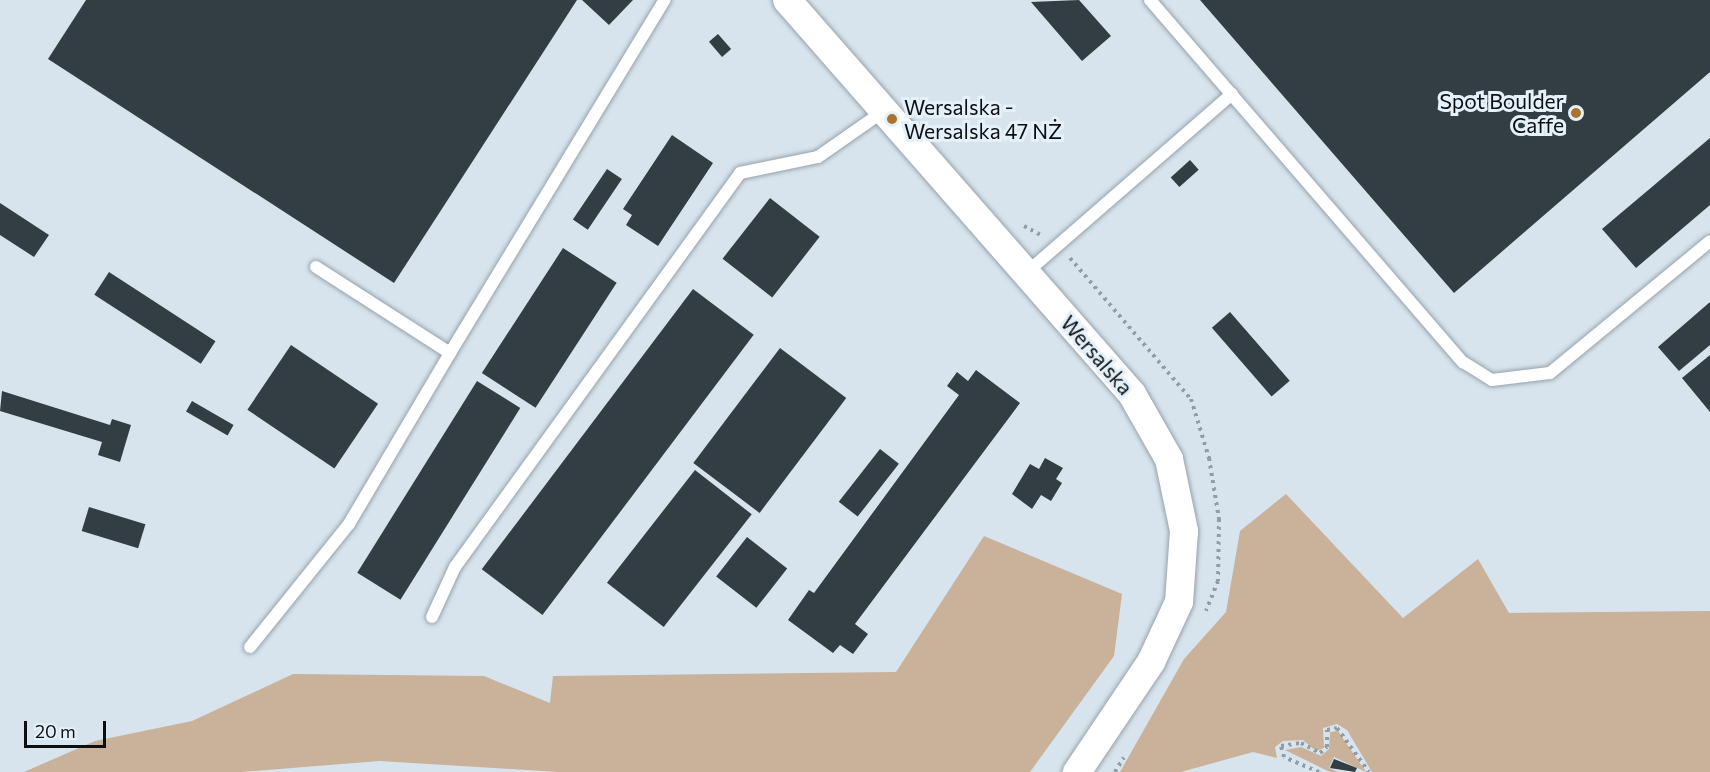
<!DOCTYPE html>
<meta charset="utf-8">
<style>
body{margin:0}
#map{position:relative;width:1710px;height:772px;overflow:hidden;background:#d7e4ed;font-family:Commissioner,sans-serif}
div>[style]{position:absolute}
.green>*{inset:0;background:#c9b19a}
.building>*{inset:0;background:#333d44;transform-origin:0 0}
.path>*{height:4px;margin-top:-2px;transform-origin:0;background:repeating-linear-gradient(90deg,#929ca3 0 3px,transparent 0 7.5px)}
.roads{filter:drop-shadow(0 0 2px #96a2ab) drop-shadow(0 0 2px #96a2ab)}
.service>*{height:12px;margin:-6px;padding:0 6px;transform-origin:6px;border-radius:6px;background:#fff}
.tertiary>*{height:28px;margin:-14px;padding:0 14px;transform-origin:14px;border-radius:14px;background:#fff}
.dots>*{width:16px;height:16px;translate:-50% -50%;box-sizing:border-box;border:3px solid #e4f1fa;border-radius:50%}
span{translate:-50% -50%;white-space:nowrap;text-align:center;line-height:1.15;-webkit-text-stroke:6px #e4f1fa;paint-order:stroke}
.poi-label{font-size:21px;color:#0b0f12}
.right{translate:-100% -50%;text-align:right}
.left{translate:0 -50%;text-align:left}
.street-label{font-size:21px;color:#0b0f12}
.scale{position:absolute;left:24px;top:721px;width:82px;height:27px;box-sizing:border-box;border:3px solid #0b0f12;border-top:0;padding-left:8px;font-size:18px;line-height:21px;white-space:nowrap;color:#0b0f12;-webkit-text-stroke:4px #e4f1fa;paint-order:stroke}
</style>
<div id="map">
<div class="green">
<div style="clip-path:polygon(1286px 494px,1403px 618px,1478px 559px,1509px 613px,1710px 611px,1710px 772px,1372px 772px,1347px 730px,1337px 724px,1323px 728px,1324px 748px,1316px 751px,1303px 740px,1283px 741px,1275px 747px,1277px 758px,1253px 752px,1181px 772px,1120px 772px,1184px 659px,1226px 612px,1240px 531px)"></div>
<div style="clip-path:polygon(984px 536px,1122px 594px,1114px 656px,1030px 772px,559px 772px,380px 761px,240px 772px,24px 772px,95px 741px,192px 721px,293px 674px,484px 676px,550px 703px,553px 676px,896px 672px)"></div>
<div style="clip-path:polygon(1338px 731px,1366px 772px,1334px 757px,1329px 768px,1338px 772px,1330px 772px,1285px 750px,1301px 747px,1321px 756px,1329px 749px,1330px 732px)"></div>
</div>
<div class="building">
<div style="clip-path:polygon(86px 0,577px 0,394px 283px,48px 59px)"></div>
<div style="clip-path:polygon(582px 0,633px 0,609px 25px)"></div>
<div style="clip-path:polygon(1079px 0,1111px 36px,1082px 61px,1031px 2px)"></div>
<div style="clip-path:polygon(1200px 0,1710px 0,1710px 72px,1454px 293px)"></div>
<div style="left:718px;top:34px;width:20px;height:12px;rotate:49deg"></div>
<div style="clip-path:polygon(672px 135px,713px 163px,658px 246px,626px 225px,632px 215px,623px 209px)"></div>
<div style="clip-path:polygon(1710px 138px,1710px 205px,1636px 268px,1602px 229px)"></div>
<div style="left:1190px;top:160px;width:13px;height:26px;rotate:48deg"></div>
<div style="left:607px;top:169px;width:18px;height:61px;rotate:34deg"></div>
<div style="left:770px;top:198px;width:63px;height:77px;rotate:38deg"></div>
<div style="clip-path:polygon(0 203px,49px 235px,34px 257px,0 235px)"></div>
<div style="left:563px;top:248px;width:64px;height:149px;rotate:33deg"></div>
<div style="left:109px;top:272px;width:127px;height:27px;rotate:33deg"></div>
<div style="left:693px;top:289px;width:76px;height:351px;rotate:37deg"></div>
<div style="clip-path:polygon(1710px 302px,1710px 345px,1679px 371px,1658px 347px)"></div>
<div style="left:1230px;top:312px;width:91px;height:24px;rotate:49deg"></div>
<div style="left:291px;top:345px;width:105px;height:78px;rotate:34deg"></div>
<div style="left:780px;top:348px;width:83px;height:144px;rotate:37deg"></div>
<div style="clip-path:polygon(1710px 355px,1710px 412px,1682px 378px)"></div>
<div style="clip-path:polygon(976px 370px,1020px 403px,855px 624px,868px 634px,853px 654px,840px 645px,833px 653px,788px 620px,809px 590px,814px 593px,959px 395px,947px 386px,957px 372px,968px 381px)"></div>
<div style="left:477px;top:381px;width:51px;height:226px;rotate:32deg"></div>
<div style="clip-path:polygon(2px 391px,110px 425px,112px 419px,131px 425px,120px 462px,98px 455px,102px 442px,0 411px)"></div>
<div style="left:192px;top:401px;width:48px;height:12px;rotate:30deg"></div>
<div style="left:880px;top:449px;width:24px;height:67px;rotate:38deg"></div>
<div style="clip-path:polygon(1045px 458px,1063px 468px,1056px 479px,1062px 483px,1051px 501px,1041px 495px,1032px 509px,1012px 494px,1030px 464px,1039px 469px)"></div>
<div style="left:695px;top:470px;width:72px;height:143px;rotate:38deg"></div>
<div style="left:89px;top:507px;width:59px;height:25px;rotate:17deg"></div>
<div style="left:747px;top:537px;width:51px;height:50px;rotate:38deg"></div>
<div style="clip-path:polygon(1334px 759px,1357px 768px,1355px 772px,1330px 768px)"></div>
</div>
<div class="path">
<div style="left:1024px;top:226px;width:19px;rotate:28deg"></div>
<div style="left:1070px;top:258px;width:186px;rotate:49.4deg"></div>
<div style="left:1191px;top:399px;width:62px;rotate:73deg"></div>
<div style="left:1209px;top:458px;width:62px;rotate:80.7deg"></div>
<div style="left:1219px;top:519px;width:62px;rotate:90.9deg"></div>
<div style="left:1218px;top:581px;width:32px;rotate:112deg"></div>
<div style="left:1115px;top:772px;width:17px;rotate:-59deg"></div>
<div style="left:1319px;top:772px;width:38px;rotate:-157deg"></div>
<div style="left:1284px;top:757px;width:11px;rotate:-105deg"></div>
<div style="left:1281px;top:746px;width:20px;rotate:-9deg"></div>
<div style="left:1301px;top:743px;width:21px;rotate:28deg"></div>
<div style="left:1320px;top:753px;width:9px;rotate:-41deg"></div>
<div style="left:1327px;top:747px;width:17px;rotate:-90deg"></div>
<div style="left:1327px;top:730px;width:10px;rotate:-11deg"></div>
<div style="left:1337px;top:728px;width:54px;rotate:54deg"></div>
</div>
<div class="roads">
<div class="service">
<div style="left:1150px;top:0;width:479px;rotate:49.2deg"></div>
<div style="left:1463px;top:362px;width:34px;rotate:32deg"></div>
<div style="left:1492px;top:380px;width:58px;rotate:-6.9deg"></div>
<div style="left:1550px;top:373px;width:207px;rotate:-39.5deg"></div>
<div style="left:316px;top:267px;width:159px;rotate:32.7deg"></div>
<div style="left:450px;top:353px;width:413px;rotate:-58.7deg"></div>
<div style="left:1026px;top:273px;width:273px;rotate:-41deg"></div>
<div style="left:432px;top:617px;width:55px;rotate:-65.3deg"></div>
<div style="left:455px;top:567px;width:486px;rotate:-54.1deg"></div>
<div style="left:740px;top:173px;width:80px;rotate:-11.6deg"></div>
<div style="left:818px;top:157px;width:82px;rotate:-35deg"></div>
<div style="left:250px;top:647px;width:158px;rotate:-51.2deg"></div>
<div style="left:349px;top:524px;width:199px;rotate:-59.4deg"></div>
</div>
<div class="tertiary">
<div style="left:787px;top:0;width:524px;rotate:48.79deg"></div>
<div style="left:1132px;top:394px;width:75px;rotate:60.4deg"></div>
<div style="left:1169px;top:459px;width:74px;rotate:78.2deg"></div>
<div style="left:1184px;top:531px;width:71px;rotate:94deg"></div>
<div style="left:1179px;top:602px;width:66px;rotate:115deg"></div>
<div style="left:1151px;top:662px;width:133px;rotate:123.9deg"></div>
</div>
</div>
<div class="dots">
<div style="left:1576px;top:113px;background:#ab7230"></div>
<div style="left:892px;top:119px;background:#ab7230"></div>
</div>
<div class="poi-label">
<span class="right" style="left:1564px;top:113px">Spot Boulder<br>Caffe</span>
<span class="left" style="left:904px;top:119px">Wersalska -<br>Wersalska 47 NŻ</span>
</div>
<div class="street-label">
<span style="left:1097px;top:355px;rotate:49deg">Wersalska</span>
</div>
<div class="scale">20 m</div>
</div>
